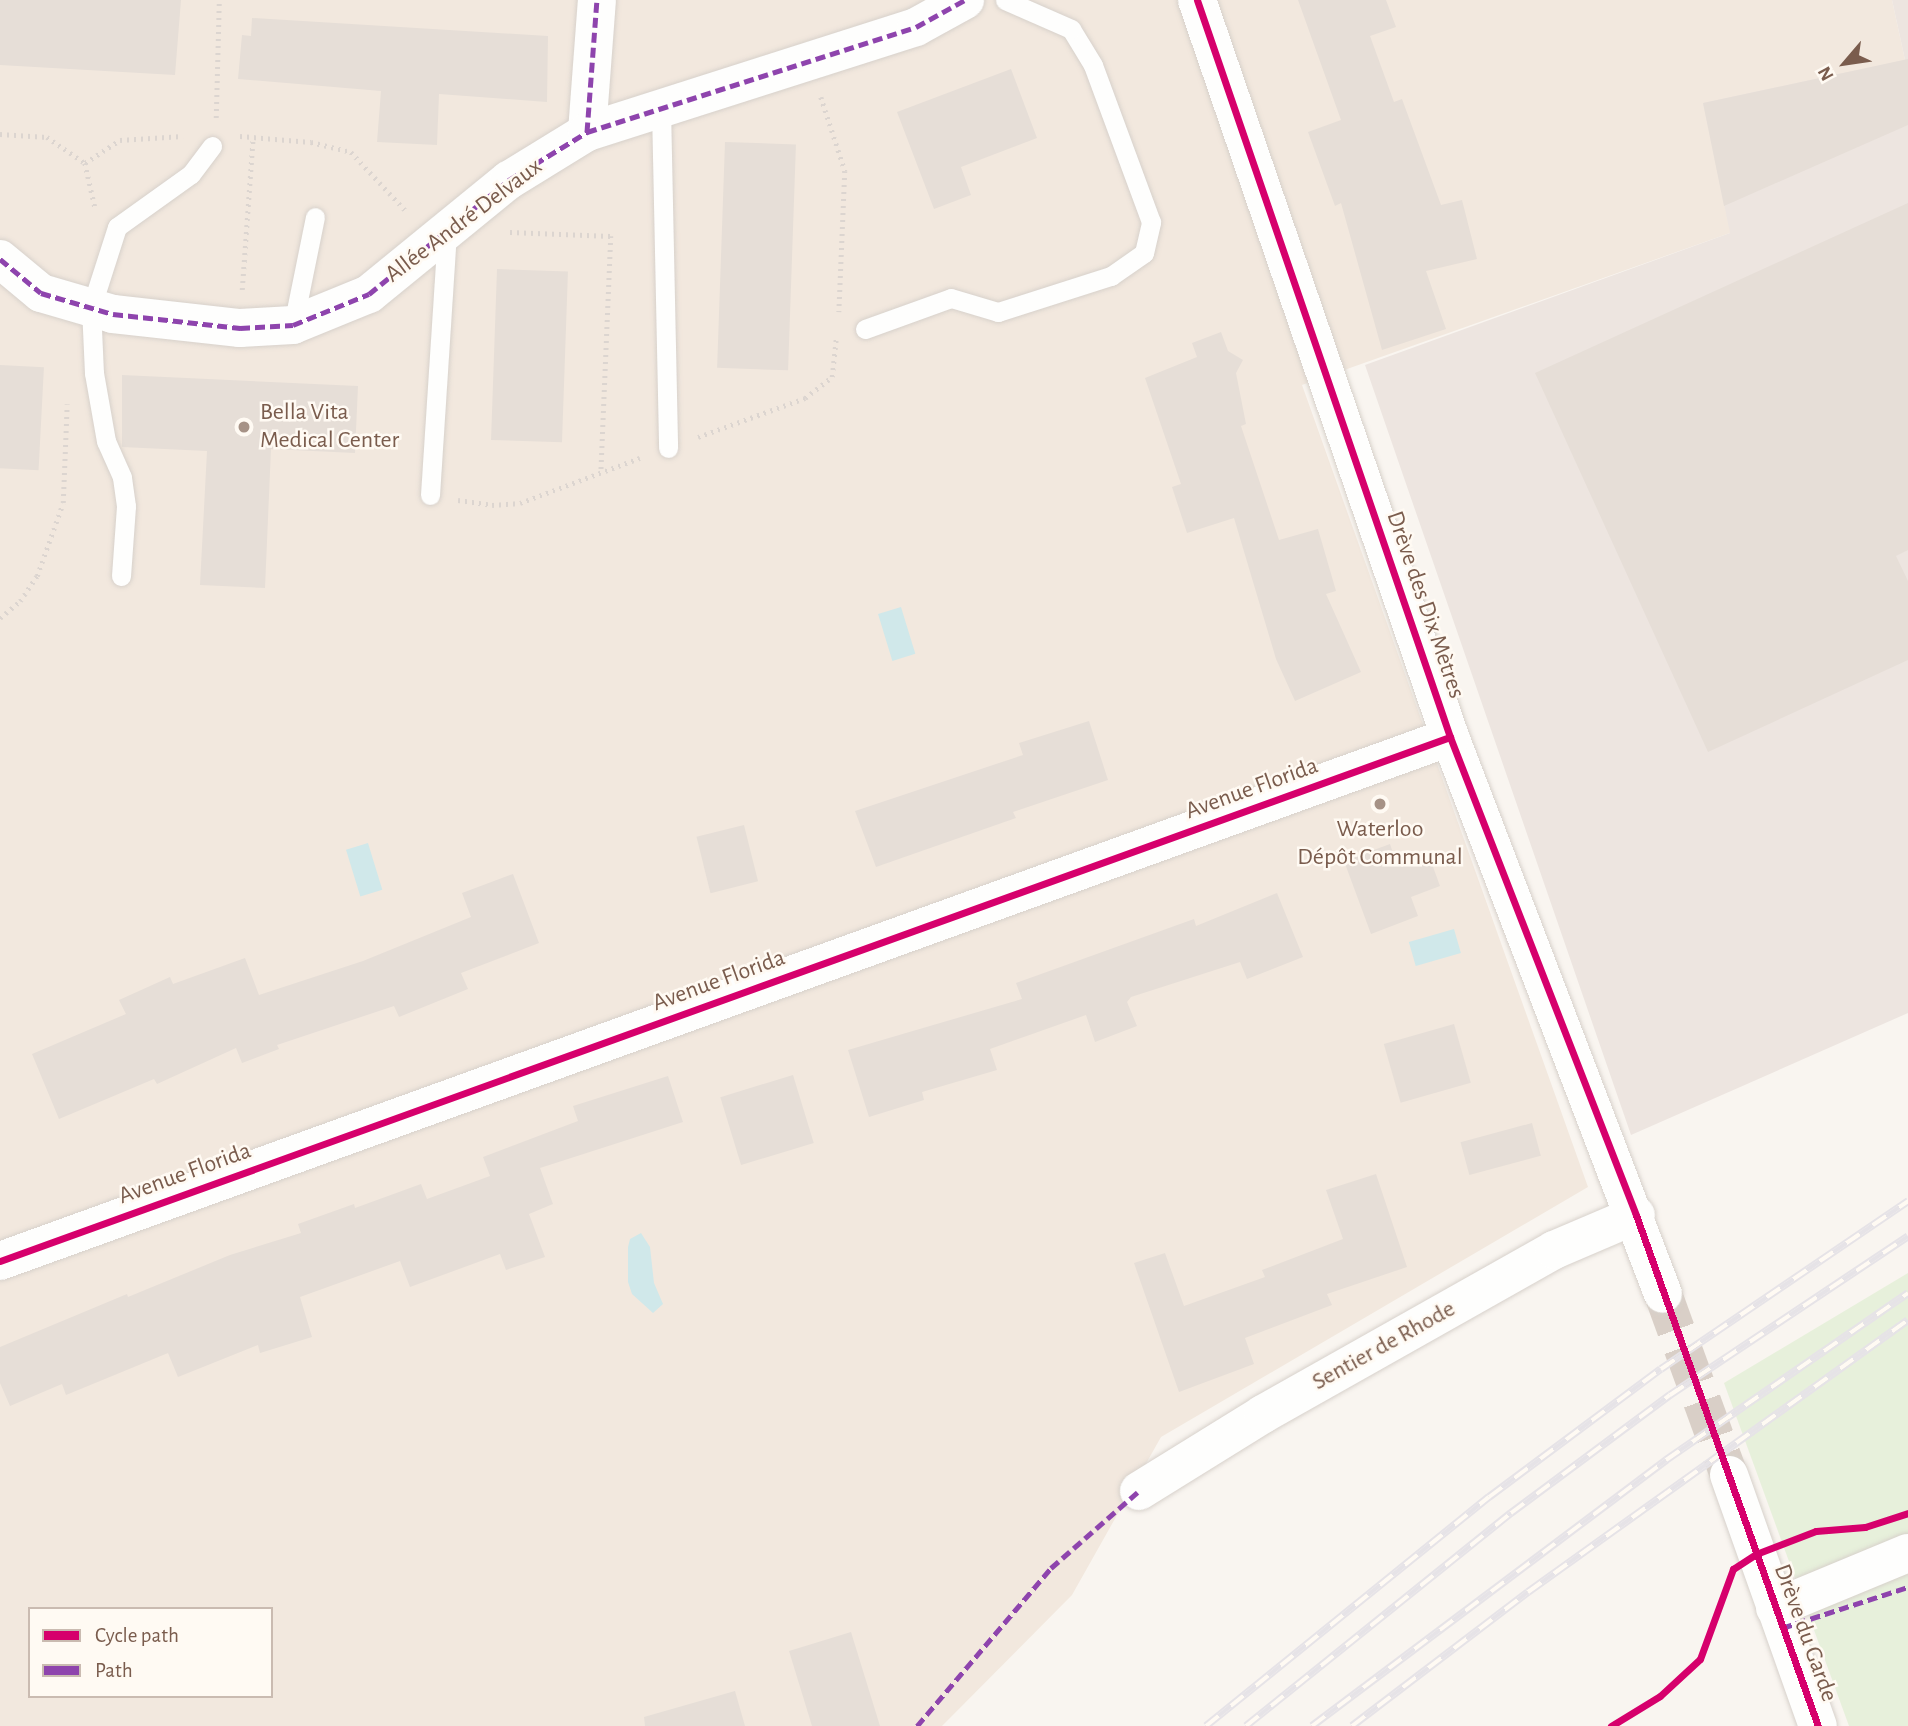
<!DOCTYPE html>
<meta charset="utf-8">
<style>
body{margin:0}
#map{position:relative;width:1908px;height:1726px;overflow:hidden;background:#f9f5f0;font-family:"Alegreya Sans",sans-serif}
div>[style]{position:absolute}
.residential>*{inset:0;background:#f2e8de}
.industrial>*{inset:0;background:#ede5e0}
.green>*{inset:0;background:#e7f0db}
.water>*{inset:0;background:#d0e8ea;transform-origin:0 0}
.building>*{inset:0;background:#e6ded7;transform-origin:0 0}
.minor-tunnel>*{height:38px;margin-top:-19px;transform-origin:0;background:repeating-linear-gradient(90deg,#d9cfc7 0 38px,transparent 0 57px)}
.path>*{height:4.5px;margin-top:-2.25px;transform-origin:0;background:repeating-linear-gradient(90deg,#dcd5d0 0 2px,transparent 0 7px)}
.roads{filter:drop-shadow(0 0 2px #d7d1cb) drop-shadow(0 0 2px #d7d1cb)}
.service>*{height:19px;margin:-9.5px;padding:0 9.5px;transform-origin:9.5px;border-radius:9.5px;background:#fefefd}
.minor>*{height:38px;margin:-19px;padding:0 19px;transform-origin:19px;border-radius:19px;background:#fefefd}
.rail>*{height:8px;margin-top:-4px;transform-origin:0;background:repeating-linear-gradient(90deg,#fffaf3 0 16px,#e6e3e7 0 32px);box-sizing:border-box;border-block:2px solid #e6e3e7}
.quiet>*{height:5px;margin-top:-2.5px;transform-origin:0;background:repeating-linear-gradient(90deg,#8e44ad 0 10px,transparent 0 15px)}
.cycleway>*{height:7px;margin:-3.5px;padding:0 3.5px;transform-origin:3.5px;border-radius:3.5px;background:#d6006c}
.dots>*{width:19px;height:19px;translate:-50% -50%;box-sizing:border-box;border:4px solid #fffaf3;border-radius:50%}
span{translate:-50% -50%;white-space:nowrap;text-align:center;line-height:1.15;-webkit-text-stroke:5px #fffaf3;paint-order:stroke}
.street-label{font-size:24px;color:#7a5c4d}
.poi-label{font-size:24px;color:#7a5c4d}
.left{translate:0 -50%;text-align:left}
.legend{position:absolute;left:28px;top:1607px;width:245px;height:91px;box-sizing:border-box;background:#fffaf3;border:2px solid #cabbb1;margin:0;padding:9px 12px;list-style:none;font-size:21px;color:#7a5c4d}
.legend li{display:flex;align-items:center;gap:14px;height:35px}
.legend b{width:35px;border:2px solid #cabbb1}
.north{position:absolute;left:1810px;top:28px;width:70px;height:70px;-webkit-text-stroke:5px #fffaf3;paint-order:stroke;rotate:241deg;font-size:19px;font-weight:700;line-height:28px;text-align:center;color:#7a5c4d}
.north::after{content:'';display:block;margin:auto;width:24px;height:32px;background:#7a5c4d;clip-path:polygon(50% 0,100% 100%,50% 72%,0 100%)}
</style>
<div id="map">
<div class="residential">
<div style="clip-path:polygon(evenodd,0 0,1892px 0,1905px 60px,1730px 233px,1302px 385px,1588px 1187px,1161px 1437px,1072px 1595px,942px 1726px,0 1726px,0 0,30px 1609px,271px 1609px,271px 1696px,30px 1696px,30px 1609px)"></div>
</div>
<div class="industrial">
<div style="clip-path:polygon(1892px 0,1908px 0,1908px 1013px,1631px 1135px,1365px 365px,1730px 233px,1703px 103px,1905px 60px)"></div>
</div>
<div class="green">
<div style="clip-path:polygon(1908px 1273px,1908px 1726px,1849px 1726px,1724px 1383px)"></div>
</div>
<div class="water">
<div style="left:901px;top:607px;width:49px;height:24px;rotate:73deg"></div>
<div style="left:368px;top:843px;width:49px;height:23px;rotate:73deg"></div>
<div style="left:1454px;top:929px;width:25px;height:47px;rotate:74deg"></div>
<div style="clip-path:polygon(641px 1233px,650px 1247px,654px 1283px,663px 1304px,653px 1313px,632px 1294px,628px 1282px,628px 1247px,630px 1239px)"></div>
</div>
<div class="building">
<div style="clip-path:polygon(0 0,181px 0,175px 75px,0 65px)"></div>
<div style="clip-path:polygon(1298px 0,1386px 0,1396px 27px,1370px 36px,1394px 102px,1402px 99px,1441px 205px,1462px 200px,1477px 259px,1426px 271px,1446px 329px,1382px 350px,1341px 203px,1335px 206px,1308px 132px,1341px 120px)"></div>
<div style="clip-path:polygon(252px 18px,548px 36px,547px 102px,439px 94px,437px 145px,377px 142px,381px 91px,238px 79px,242px 35px,251px 36px)"></div>
<div style="clip-path:polygon(1908px 59px,1908px 125px,1724px 206px,1703px 103px)"></div>
<div style="clip-path:polygon(1011px 69px,1037px 138px,961px 167px,971px 195px,934px 209px,897px 112px)"></div>
<div style="left:725px;top:142px;width:71px;height:226px;rotate:2deg"></div>
<div style="clip-path:polygon(1908px 203px,1908px 550px,1896px 556px,1908px 581px,1908px 660px,1708px 752px,1535px 373px)"></div>
<div style="left:497px;top:269px;width:71px;height:171px;rotate:2deg"></div>
<div style="clip-path:polygon(1221px 332px,1228px 351px,1243px 360px,1236px 373px,1246px 424px,1241px 426px,1279px 540px,1318px 529px,1336px 591px,1326px 594px,1361px 672px,1295px 701px,1276px 659px,1234px 518px,1187px 533px,1172px 487px,1181px 484px,1145px 378px,1197px 357px,1192px 343px)"></div>
<div style="left:0;top:365px;width:44px;height:103px;rotate:3deg"></div>
<div style="clip-path:polygon(122px 375px,358px 386px,355px 453px,271px 449px,265px 588px,200px 585px,207px 451px,122px 447px)"></div>
<div style="clip-path:polygon(1089px 721px,1108px 780px,1013px 812px,1016px 818px,876px 867px,855px 811px,1023px 755px,1019px 743px)"></div>
<div style="left:744px;top:825px;width:58px;height:49px;rotate:76deg"></div>
<div style="clip-path:polygon(1390px 844px,1397px 865px,1428px 853px,1440px 886px,1411px 897px,1418px 916px,1371px 934px,1344px 861px)"></div>
<div style="clip-path:polygon(513px 874px,539px 943px,461px 973px,468px 989px,399px 1017px,394px 1006px,277px 1045px,279px 1049px,242px 1063px,236px 1048px,157px 1084px,154px 1079px,59px 1119px,32px 1054px,126px 1014px,119px 1000px,170px 977px,173px 984px,245px 958px,259px 995px,363px 961px,471px 917px,462px 893px)"></div>
<div style="clip-path:polygon(1277px 893px,1303px 957px,1247px 979px,1240px 962px,1131px 997px,1127px 1002px,1137px 1026px,1095px 1042px,1086px 1015px,990px 1049px,997px 1070px,922px 1092px,924px 1100px,869px 1117px,848px 1050px,1022px 999px,1016px 983px,1194px 919px,1196px 926px)"></div>
<div style="left:1454px;top:1024px;width:61px;height:73px;rotate:74deg"></div>
<div style="left:793px;top:1075px;width:71px;height:76px;rotate:73deg"></div>
<div style="clip-path:polygon(668px 1076px,683px 1122px,540px 1168px,553px 1204px,529px 1214px,545px 1257px,506px 1270px,500px 1254px,410px 1287px,400px 1261px,300px 1297px,312px 1337px,260px 1353px,258px 1345px,178px 1377px,168px 1353px,66px 1395px,62px 1384px,10px 1406px,0 1383px,0 1347px,127px 1294px,128px 1297px,230px 1255px,301px 1233px,298px 1224px,354px 1204px,355px 1208px,421px 1184px,427px 1199px,490px 1176px,483px 1157px,578px 1121px,573px 1106px)"></div>
<div style="left:1532px;top:1123px;width:34px;height:74px;rotate:75deg"></div>
<div style="clip-path:polygon(1376px 1174px,1407px 1267px,1327px 1294px,1332px 1305px,1245px 1338px,1254px 1364px,1179px 1392px,1134px 1263px,1165px 1253px,1184px 1306px,1265px 1277px,1262px 1270px,1343px 1239px,1326px 1190px)"></div>
<div style="clip-path:polygon(851px 1632px,880px 1726px,812px 1726px,789px 1651px)"></div>
<div style="clip-path:polygon(735px 1691px,745px 1726px,645px 1726px,644px 1717px)"></div>
</div>
<div class="minor-tunnel">
<div style="left:1663px;top:1294px;width:193px;rotate:70deg"></div>
</div>
<div class="path">
<div style="left:821px;top:97px;width:78px;rotate:72deg"></div>
<div style="left:845px;top:171px;width:141px;rotate:92.4deg"></div>
<div style="left:216px;top:118px;width:118px;rotate:-88.5deg"></div>
<div style="left:0;top:134px;width:47px;rotate:3.7deg"></div>
<div style="left:47px;top:137px;width:46px;rotate:34.4deg"></div>
<div style="left:85px;top:163px;width:42px;rotate:-33.3deg"></div>
<div style="left:120px;top:140px;width:63px;rotate:-3.6deg"></div>
<div style="left:240px;top:136px;width:71px;rotate:4.8deg"></div>
<div style="left:311px;top:142px;width:41px;rotate:14deg"></div>
<div style="left:351px;top:152px;width:82px;rotate:47deg"></div>
<div style="left:85px;top:163px;width:45px;rotate:77.2deg"></div>
<div style="left:510px;top:232px;width:101px;rotate:2.3deg"></div>
<div style="left:611px;top:236px;width:235px;rotate:92.4deg"></div>
<div style="left:242px;top:290px;width:152px;rotate:-85.9deg"></div>
<div style="left:698px;top:437px;width:114px;rotate:-20deg"></div>
<div style="left:805px;top:398px;width:34px;rotate:-38deg"></div>
<div style="left:832px;top:377px;width:39px;rotate:-84deg"></div>
<div style="left:458px;top:500px;width:34px;rotate:8deg"></div>
<div style="left:492px;top:505px;width:28px;rotate:-4deg"></div>
<div style="left:520px;top:503px;width:128px;rotate:-20.6deg"></div>
<div style="left:0;top:618px;width:26px;rotate:-40deg"></div>
<div style="left:20px;top:601px;width:30px;rotate:-56deg"></div>
<div style="left:37px;top:576px;width:77px;rotate:-70.4deg"></div>
<div style="left:63px;top:503px;width:99px;rotate:-87.7deg"></div>
</div>
<div class="roads">
<div class="service">
<div style="left:661px;top:108px;width:340px;rotate:88.8deg"></div>
<div style="left:293px;top:325px;width:110px;rotate:-78.5deg"></div>
<div style="left:865px;top:329px;width:91px;rotate:-19.8deg"></div>
<div style="left:951px;top:298px;width:49px;rotate:16.6deg"></div>
<div style="left:998px;top:312px;width:119px;rotate:-17.7deg"></div>
<div style="left:1111px;top:276px;width:40px;rotate:-34.9deg"></div>
<div style="left:1144px;top:253px;width:32px;rotate:-77deg"></div>
<div style="left:1151px;top:222px;width:167px;rotate:-110.3deg"></div>
<div style="left:1093px;top:65px;width:42px;rotate:-121.4deg"></div>
<div style="left:1071px;top:29px;width:72px;rotate:-156.3deg"></div>
<div style="left:430px;top:495px;width:263px;rotate:-86.3deg"></div>
<div style="left:121px;top:576px;width:70px;rotate:-85.9deg"></div>
<div style="left:126px;top:506px;width:29px;rotate:-98deg"></div>
<div style="left:122px;top:477px;width:39px;rotate:-114deg"></div>
<div style="left:106px;top:441px;width:69px;rotate:-100deg"></div>
<div style="left:94px;top:373px;width:65px;rotate:-92.6deg"></div>
<div style="left:91px;top:308px;width:85px;rotate:-72.2deg"></div>
<div style="left:117px;top:227px;width:91px;rotate:-35.6deg"></div>
<div style="left:191px;top:174px;width:35px;rotate:-53deg"></div>
</div>
<div class="minor">
<div style="left:1197px;top:0;width:779px;rotate:71.05deg"></div>
<div style="left:1450px;top:737px;width:596px;rotate:69.07deg"></div>
<div style="left:587px;top:132px;width:132px;rotate:-85.7deg"></div>
<div style="left:0;top:259px;width:53px;rotate:39.7deg"></div>
<div style="left:41px;top:293px;width:75px;rotate:16.3deg"></div>
<div style="left:113px;top:314px;width:128px;rotate:6.3deg"></div>
<div style="left:240px;top:328px;width:53px;rotate:-3.2deg"></div>
<div style="left:293px;top:325px;width:82px;rotate:-22.2deg"></div>
<div style="left:369px;top:294px;width:181px;rotate:-39.2deg"></div>
<div style="left:509px;top:180px;width:92px;rotate:-31.6deg"></div>
<div style="left:587px;top:132px;width:345px;rotate:-17.7deg"></div>
<div style="left:916px;top:27px;width:56px;rotate:-28.9deg"></div>
<div style="left:0;top:1261px;width:1542px;rotate:-19.87deg"></div>
<div style="left:1729px;top:1475px;width:266px;rotate:70.5deg"></div>
<div style="left:1139px;top:1491px;width:146px;rotate:-31.8deg"></div>
<div style="left:1263px;top:1414px;width:334px;rotate:-29.4deg"></div>
<div style="left:1554px;top:1250px;width:89px;rotate:-23.1deg"></div>
<div style="left:1775px;top:1608px;width:144px;rotate:-22.5deg"></div>
</div>
</div>
<div class="rail">
<div style="left:1206px;top:1726px;width:364px;rotate:-39deg"></div>
<div style="left:1489px;top:1497px;width:214px;rotate:-36.7deg"></div>
<div style="left:1661px;top:1369px;width:299px;rotate:-34.2deg"></div>
<div style="left:1246px;top:1726px;width:340px;rotate:-38.8deg"></div>
<div style="left:1511px;top:1513px;width:198px;rotate:-36.6deg"></div>
<div style="left:1670px;top:1395px;width:286px;rotate:-33.7deg"></div>
<div style="left:1312px;top:1726px;width:443px;rotate:-36.9deg"></div>
<div style="left:1666px;top:1460px;width:294px;rotate:-34.6deg"></div>
<div style="left:1352px;top:1726px;width:221px;rotate:-37.3deg"></div>
<div style="left:1528px;top:1592px;width:467px;rotate:-35.6deg"></div>
</div>
<div class="quiet">
<div style="left:587px;top:132px;width:132px;rotate:-85.7deg"></div>
<div style="left:0;top:259px;width:53px;rotate:39.7deg"></div>
<div style="left:41px;top:293px;width:75px;rotate:16.3deg"></div>
<div style="left:113px;top:314px;width:128px;rotate:6.3deg"></div>
<div style="left:240px;top:328px;width:53px;rotate:-3.2deg"></div>
<div style="left:293px;top:325px;width:82px;rotate:-22.2deg"></div>
<div style="left:369px;top:294px;width:181px;rotate:-39.2deg"></div>
<div style="left:509px;top:180px;width:92px;rotate:-31.6deg"></div>
<div style="left:587px;top:132px;width:345px;rotate:-17.7deg"></div>
<div style="left:916px;top:27px;width:56px;rotate:-28.9deg"></div>
<div style="left:1782px;top:1628px;width:133px;rotate:-18deg"></div>
<div style="left:917px;top:1726px;width:207px;rotate:-49.7deg"></div>
<div style="left:1051px;top:1568px;width:117px;rotate:-41.2deg"></div>
</div>
<div class="cycleway">
<div style="left:1197px;top:0;width:779px;rotate:71.05deg"></div>
<div style="left:1450px;top:737px;width:513px;rotate:68.74deg"></div>
<div style="left:1636px;top:1215px;width:542px;rotate:70.4deg"></div>
<div style="left:0;top:1261px;width:1542px;rotate:-19.87deg"></div>
<div style="left:1611px;top:1726px;width:57px;rotate:-31.5deg"></div>
<div style="left:1660px;top:1696px;width:54px;rotate:-42.8deg"></div>
<div style="left:1700px;top:1659px;width:96px;rotate:-69.9deg"></div>
<div style="left:1733px;top:1569px;width:27px;rotate:-33deg"></div>
<div style="left:1756px;top:1554px;width:64px;rotate:-21deg"></div>
<div style="left:1816px;top:1531px;width:49px;rotate:-4.7deg"></div>
<div style="left:1865px;top:1527px;width:45px;rotate:-18deg"></div>
</div>
<div class="dots">
<div style="left:244px;top:427px;background:#a69286"></div>
<div style="left:1380px;top:804px;background:#a69286"></div>
</div>
<div class="street-label">
<span style="left:464px;top:221px;rotate:-37deg">Allée André Delvaux</span>
<span style="left:1425px;top:605px;rotate:71deg">Drève des Dix Mètres</span>
<span style="left:1252px;top:789px;rotate:-20deg">Avenue Florida</span>
<span style="left:719px;top:981px;rotate:-20deg">Avenue Florida</span>
<span style="left:185px;top:1174px;rotate:-20deg">Avenue Florida</span>
<span style="left:1384px;top:1346px;rotate:-29deg">Sentier de Rhode</span>
<span style="left:1805px;top:1633px;rotate:70deg">Drève du Garde</span>
</div>
<div class="poi-label">
<span class="left" style="left:260px;top:427px">Bella Vita<br>Medical Center</span>
<span style="left:1380px;top:844px">Waterloo<br>Dépôt Communal</span>
</div>
<ul class="legend">
<li><b style="height:9px;background:#d6006c"></b>Cycle path</li>
<li><b style="height:9px;background:#8e44ad"></b>Path</li>
</ul>
<div class="north">N</div>
</div>
